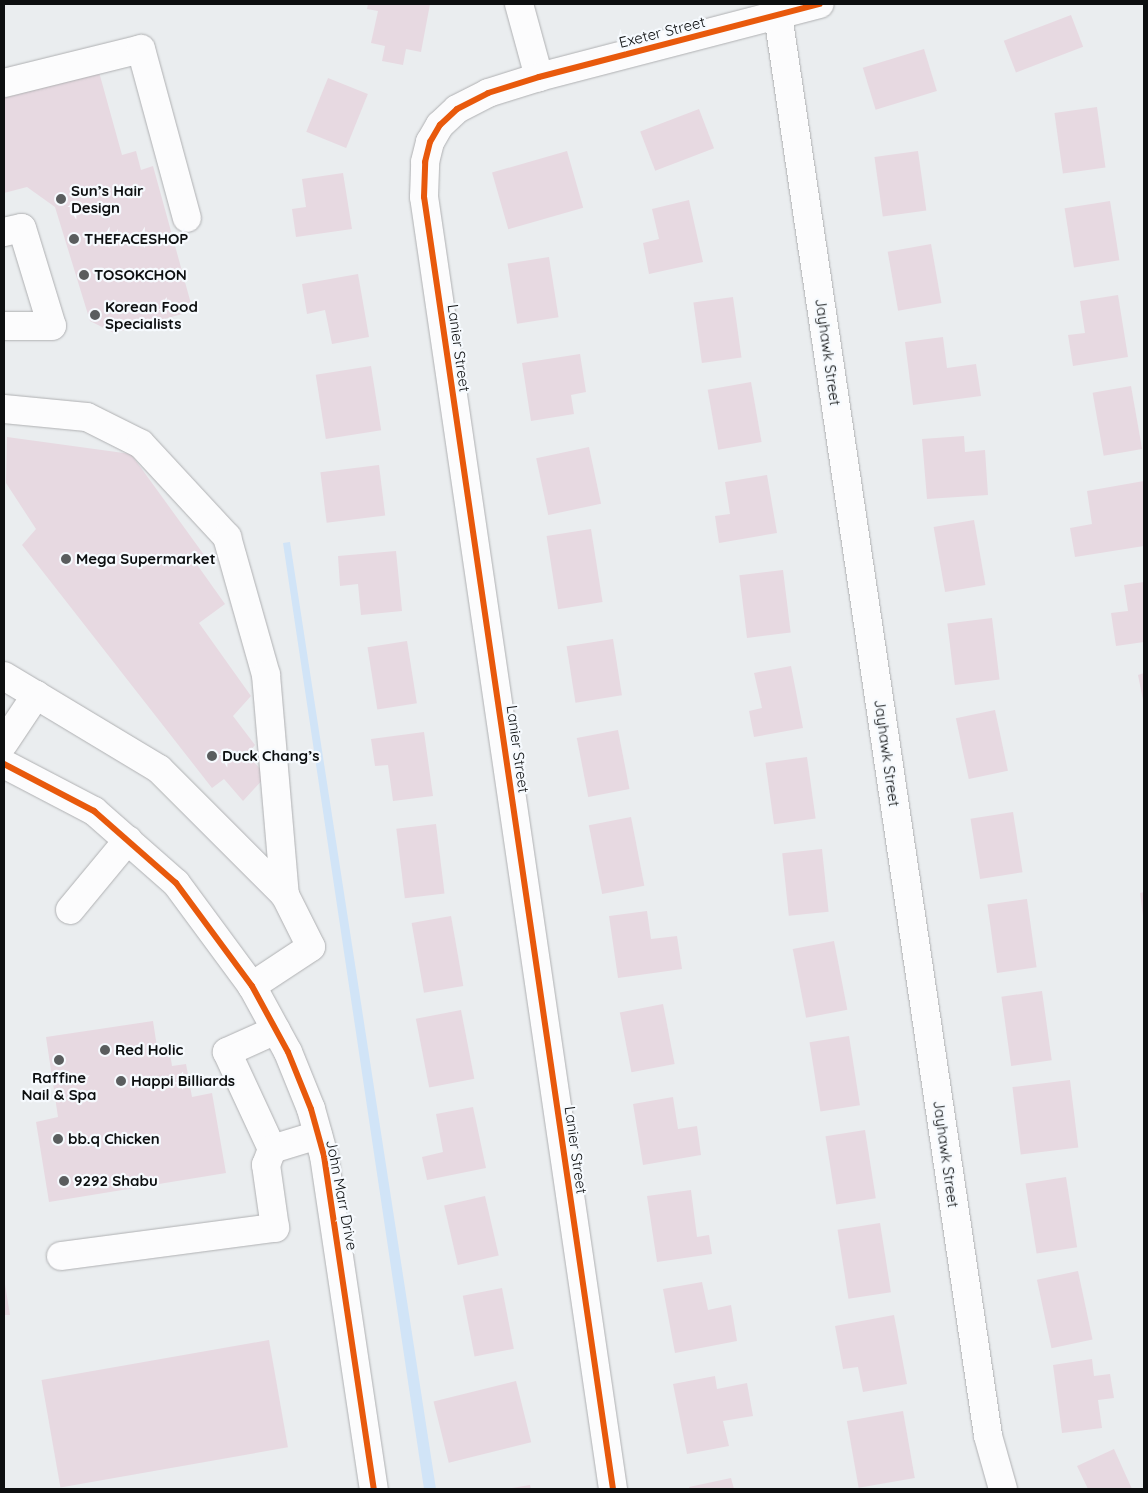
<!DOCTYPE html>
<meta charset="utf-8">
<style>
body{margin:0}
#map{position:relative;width:1148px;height:1493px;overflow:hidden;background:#eaedef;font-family:Quicksand,sans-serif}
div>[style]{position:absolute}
.green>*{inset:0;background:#d1e4f7}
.building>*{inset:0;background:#e7d9e1;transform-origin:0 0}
.roads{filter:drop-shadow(0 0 1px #afb0b2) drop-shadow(0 0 1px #afb0b2)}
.minor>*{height:28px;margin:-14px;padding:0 14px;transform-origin:14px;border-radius:14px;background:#fcfcfd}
.cycleway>*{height:6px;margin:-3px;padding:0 3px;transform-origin:3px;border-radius:3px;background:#e8590c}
.dots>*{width:14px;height:14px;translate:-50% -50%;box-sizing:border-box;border:2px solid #f6fafe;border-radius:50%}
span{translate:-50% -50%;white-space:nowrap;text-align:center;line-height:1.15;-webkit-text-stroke:4.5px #f6fafe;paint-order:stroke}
.street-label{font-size:15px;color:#0d0f10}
.poi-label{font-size:15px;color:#0d0f10;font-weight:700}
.left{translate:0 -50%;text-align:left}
.frame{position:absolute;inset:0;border:5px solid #0d0f10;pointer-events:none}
</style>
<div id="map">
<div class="green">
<div style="clip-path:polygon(290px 542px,319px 731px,436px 1489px,424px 1489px,283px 543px)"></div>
</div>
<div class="building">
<div style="clip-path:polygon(368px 4px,430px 4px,421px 52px,406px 49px,403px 65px,382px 61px,385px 46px,371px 43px,378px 11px,367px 9px)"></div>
<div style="left:1071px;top:15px;width:34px;height:72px;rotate:69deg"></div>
<div style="left:924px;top:49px;width:44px;height:64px;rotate:73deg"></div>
<div style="clip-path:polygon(99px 72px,122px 155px,136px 151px,141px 170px,153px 166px,193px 311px,114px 333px,90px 321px,55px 207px,27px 187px,4px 193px,4px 98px)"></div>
<div style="left:328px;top:78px;width:43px;height:58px;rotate:22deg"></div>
<div style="left:1097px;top:107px;width:61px;height:43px;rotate:82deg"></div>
<div style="left:699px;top:109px;width:42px;height:63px;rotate:69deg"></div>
<div style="left:567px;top:151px;width:59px;height:78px;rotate:74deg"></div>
<div style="left:918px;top:151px;width:60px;height:44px;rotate:82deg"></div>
<div style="clip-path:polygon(343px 173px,352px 229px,296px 237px,292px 209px,306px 207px,302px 179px)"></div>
<div style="clip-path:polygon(689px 200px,703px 262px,649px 274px,643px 243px,659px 239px,652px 209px)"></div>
<div style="left:1110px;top:201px;width:60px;height:46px;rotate:81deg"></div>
<div style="left:931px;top:244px;width:60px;height:44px;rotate:80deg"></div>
<div style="left:549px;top:257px;width:61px;height:42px;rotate:81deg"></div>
<div style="clip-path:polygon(358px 274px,369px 337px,332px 344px,325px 310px,307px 314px,302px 284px)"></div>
<div style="clip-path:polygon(1118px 295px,1128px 357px,1073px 366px,1068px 335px,1085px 333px,1080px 301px)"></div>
<div style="left:733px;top:297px;width:61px;height:40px;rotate:82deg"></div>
<div style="clip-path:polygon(943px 337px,947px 368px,976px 364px,981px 396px,913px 405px,905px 342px)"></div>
<div style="clip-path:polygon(580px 354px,586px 392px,571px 395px,574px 414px,531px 421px,522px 363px)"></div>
<div style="left:371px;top:366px;width:65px;height:56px;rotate:81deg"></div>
<div style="left:751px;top:382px;width:61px;height:44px;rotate:80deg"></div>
<div style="left:1131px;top:386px;width:64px;height:39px;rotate:80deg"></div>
<div style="clip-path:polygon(964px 436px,965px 452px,985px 450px,988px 495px,927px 499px,922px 439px)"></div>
<div style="clip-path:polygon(7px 437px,131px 454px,207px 559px,198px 566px,225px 604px,199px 623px,251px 696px,233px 716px,255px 745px,247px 754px,266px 776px,243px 801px,224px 779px,212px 788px,22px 545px,36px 529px,6px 483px)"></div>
<div style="left:589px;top:447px;width:58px;height:54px;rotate:78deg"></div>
<div style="left:379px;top:465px;width:51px;height:59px;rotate:83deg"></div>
<div style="clip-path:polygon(767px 475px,777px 533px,719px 543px,715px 516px,730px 514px,725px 482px)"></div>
<div style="clip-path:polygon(1144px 481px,1144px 546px,1075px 557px,1070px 528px,1092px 524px,1087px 491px)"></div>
<div style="left:974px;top:520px;width:66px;height:41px;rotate:80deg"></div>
<div style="left:591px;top:529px;width:74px;height:45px;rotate:81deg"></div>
<div style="clip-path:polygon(396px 551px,402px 611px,361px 615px,358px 584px,340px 586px,338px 556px)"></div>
<div style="left:783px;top:570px;width:63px;height:44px;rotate:83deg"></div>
<div style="clip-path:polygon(1144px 582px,1144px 642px,1116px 646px,1111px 613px,1128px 611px,1124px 585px)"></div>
<div style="left:992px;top:618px;width:62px;height:45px;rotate:83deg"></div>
<div style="left:613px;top:639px;width:57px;height:47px;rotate:81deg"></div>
<div style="left:407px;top:641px;width:63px;height:40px;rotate:81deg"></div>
<div style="clip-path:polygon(791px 666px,803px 728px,754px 737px,749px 711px,762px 708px,754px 673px)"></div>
<div style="clip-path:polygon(1144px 673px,1144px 700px,1143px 700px,1138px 675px)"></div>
<div style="left:995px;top:710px;width:62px;height:40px;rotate:78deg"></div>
<div style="left:618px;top:730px;width:60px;height:42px;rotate:79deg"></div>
<div style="clip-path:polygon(424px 732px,433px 796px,393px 801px,388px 765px,375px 766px,371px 739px)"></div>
<div style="left:807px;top:757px;width:62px;height:42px;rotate:82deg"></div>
<div style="left:1013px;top:812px;width:61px;height:43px;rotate:81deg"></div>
<div style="left:631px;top:817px;width:70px;height:43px;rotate:79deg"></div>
<div style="left:436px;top:824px;width:70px;height:40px;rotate:83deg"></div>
<div style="left:822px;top:849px;width:63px;height:40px;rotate:84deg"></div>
<div style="clip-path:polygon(1144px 892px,1144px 915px,1143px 916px,1140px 893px)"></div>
<div style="left:1027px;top:899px;width:69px;height:40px;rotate:82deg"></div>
<div style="clip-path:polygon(647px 911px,651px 939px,677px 936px,682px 969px,618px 978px,609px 916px)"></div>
<div style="left:451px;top:916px;width:71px;height:40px;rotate:80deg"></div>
<div style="left:834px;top:941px;width:70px;height:42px;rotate:79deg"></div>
<div style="left:1042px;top:991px;width:70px;height:41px;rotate:82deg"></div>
<div style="left:663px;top:1004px;width:61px;height:44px;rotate:79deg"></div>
<div style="left:461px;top:1010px;width:70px;height:46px;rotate:79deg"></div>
<div style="clip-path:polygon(153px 1021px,157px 1047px,169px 1046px,172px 1066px,186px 1064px,192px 1097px,212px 1093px,226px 1173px,49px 1202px,36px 1122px,58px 1117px,46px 1037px)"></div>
<div style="left:849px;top:1036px;width:70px;height:40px;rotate:81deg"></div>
<div style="left:1070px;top:1080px;width:68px;height:58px;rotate:83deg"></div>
<div style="clip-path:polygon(673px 1097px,678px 1129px,697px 1126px,701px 1155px,643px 1165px,633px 1104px)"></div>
<div style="clip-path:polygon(473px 1107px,486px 1168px,427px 1180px,422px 1157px,443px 1152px,436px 1114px)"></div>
<div style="left:865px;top:1130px;width:69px;height:40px;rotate:81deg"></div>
<div style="left:1066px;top:1177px;width:71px;height:41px;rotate:81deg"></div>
<div style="clip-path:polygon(691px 1190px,697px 1237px,709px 1235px,712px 1254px,657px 1262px,647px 1196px)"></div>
<div style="left:485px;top:1196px;width:61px;height:42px;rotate:77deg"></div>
<div style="left:880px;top:1223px;width:70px;height:43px;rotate:81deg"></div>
<div style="left:1078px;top:1271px;width:70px;height:42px;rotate:78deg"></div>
<div style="clip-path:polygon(4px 1278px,10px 1315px,4px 1315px)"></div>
<div style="clip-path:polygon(702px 1282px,708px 1310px,731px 1305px,737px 1341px,675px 1353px,663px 1289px)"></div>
<div style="left:502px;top:1288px;width:62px;height:40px;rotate:79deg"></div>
<div style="clip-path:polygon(894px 1315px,907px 1384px,863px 1392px,858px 1367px,843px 1369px,835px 1326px)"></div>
<div style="left:269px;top:1340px;width:109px;height:231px;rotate:80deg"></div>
<div style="clip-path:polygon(1092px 1359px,1094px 1376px,1110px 1374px,1114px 1398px,1098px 1400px,1102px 1428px,1062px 1433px,1053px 1365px)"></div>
<div style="clip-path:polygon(715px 1376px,717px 1389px,747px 1383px,753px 1416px,723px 1421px,729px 1446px,687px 1454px,673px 1384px)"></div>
<div style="left:516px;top:1381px;width:63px;height:85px;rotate:76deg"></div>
<div style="left:903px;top:1411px;width:68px;height:57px;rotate:80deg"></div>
<div style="clip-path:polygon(1114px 1449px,1132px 1489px,1088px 1489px,1077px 1466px)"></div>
<div style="clip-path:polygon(731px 1478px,734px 1489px,690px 1489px,689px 1487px)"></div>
<div style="clip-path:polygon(530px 1485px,531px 1489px,512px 1489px,512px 1488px)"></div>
</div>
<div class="roads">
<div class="minor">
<div style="left:519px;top:4px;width:76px;rotate:74.7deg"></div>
<div style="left:778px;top:15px;width:1436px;rotate:81.59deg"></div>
<div style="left:988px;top:1436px;width:55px;rotate:74.2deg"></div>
<div style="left:4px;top:83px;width:141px;rotate:-13.9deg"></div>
<div style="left:141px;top:49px;width:175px;rotate:74.8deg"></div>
<div style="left:4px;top:232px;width:18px;rotate:-13deg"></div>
<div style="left:22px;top:228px;width:102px;rotate:73deg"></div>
<div style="left:52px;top:326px;width:48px;rotate:180deg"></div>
<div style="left:4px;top:409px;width:83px;rotate:5.5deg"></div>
<div style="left:87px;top:417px;width:60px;rotate:26.6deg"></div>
<div style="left:141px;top:444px;width:127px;rotate:47.2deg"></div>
<div style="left:227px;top:537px;width:143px;rotate:74.2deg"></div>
<div style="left:266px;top:675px;width:221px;rotate:85.1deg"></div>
<div style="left:4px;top:676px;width:37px;rotate:31deg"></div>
<div style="left:4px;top:743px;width:58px;rotate:-56.3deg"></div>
<div style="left:36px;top:695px;width:144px;rotate:31deg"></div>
<div style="left:159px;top:769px;width:178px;rotate:45deg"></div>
<div style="left:285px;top:895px;width:58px;rotate:63.4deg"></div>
<div style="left:311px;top:947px;width:71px;rotate:146.5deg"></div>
<div style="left:4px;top:764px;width:102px;rotate:27.6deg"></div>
<div style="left:94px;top:811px;width:109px;rotate:41.3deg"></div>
<div style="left:176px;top:883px;width:128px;rotate:53.6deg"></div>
<div style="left:252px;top:986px;width:75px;rotate:61.4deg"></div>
<div style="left:288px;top:1052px;width:61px;rotate:68deg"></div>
<div style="left:311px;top:1109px;width:49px;rotate:74.5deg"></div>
<div style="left:324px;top:1156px;width:337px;rotate:81.5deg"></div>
<div style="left:70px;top:910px;width:91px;rotate:-50.4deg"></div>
<div style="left:276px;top:1030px;width:54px;rotate:155.8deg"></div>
<div style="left:227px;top:1052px;width:107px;rotate:65.1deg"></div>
<div style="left:272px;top:1149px;width:48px;rotate:-16.9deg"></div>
<div style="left:61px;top:1256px;width:216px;rotate:-7.5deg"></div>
<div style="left:275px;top:1228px;width:64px;rotate:-98.1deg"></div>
<div style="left:266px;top:1165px;width:17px;rotate:-69deg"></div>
<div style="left:613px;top:1489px;width:1306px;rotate:-98.32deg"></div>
<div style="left:424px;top:197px;width:35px;rotate:-88deg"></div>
<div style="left:425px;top:162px;width:21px;rotate:-76deg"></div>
<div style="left:430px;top:142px;width:20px;rotate:-60deg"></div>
<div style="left:440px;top:125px;width:23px;rotate:-43deg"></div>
<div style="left:457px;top:109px;width:35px;rotate:-27deg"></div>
<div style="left:488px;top:93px;width:53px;rotate:-17.4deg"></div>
<div style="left:539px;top:77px;width:290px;rotate:-14.6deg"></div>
</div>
</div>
<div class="cycleway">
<div style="left:4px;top:764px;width:102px;rotate:27.6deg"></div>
<div style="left:94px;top:811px;width:109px;rotate:41.3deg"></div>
<div style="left:176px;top:883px;width:128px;rotate:53.6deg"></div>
<div style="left:252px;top:986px;width:75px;rotate:61.4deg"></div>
<div style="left:288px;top:1052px;width:61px;rotate:68deg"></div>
<div style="left:311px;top:1109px;width:49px;rotate:74.5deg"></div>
<div style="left:324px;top:1156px;width:337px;rotate:81.5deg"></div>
<div style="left:613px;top:1489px;width:1306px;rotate:-98.32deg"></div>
<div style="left:424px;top:197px;width:35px;rotate:-88deg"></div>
<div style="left:425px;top:162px;width:21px;rotate:-76deg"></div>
<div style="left:430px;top:142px;width:20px;rotate:-60deg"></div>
<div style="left:440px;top:125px;width:23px;rotate:-43deg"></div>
<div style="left:457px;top:109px;width:35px;rotate:-27deg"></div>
<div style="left:488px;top:93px;width:53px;rotate:-17.4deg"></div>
<div style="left:539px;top:77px;width:290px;rotate:-14.6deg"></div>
</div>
<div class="dots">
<div style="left:61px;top:199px;background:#5a5d5e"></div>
<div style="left:74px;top:239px;background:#5a5d5e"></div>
<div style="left:84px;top:275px;background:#5a5d5e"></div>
<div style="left:95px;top:315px;background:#5a5d5e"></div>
<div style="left:66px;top:559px;background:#5a5d5e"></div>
<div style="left:212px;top:756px;background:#5a5d5e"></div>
<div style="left:105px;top:1050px;background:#5a5d5e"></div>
<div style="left:59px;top:1060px;background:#5a5d5e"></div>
<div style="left:121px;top:1081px;background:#5a5d5e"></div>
<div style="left:58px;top:1139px;background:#5a5d5e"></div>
<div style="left:64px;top:1181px;background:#5a5d5e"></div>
</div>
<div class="street-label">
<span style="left:662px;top:32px;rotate:-14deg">Exeter Street</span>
<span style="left:459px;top:348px;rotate:82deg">Lanier Street</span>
<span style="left:828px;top:352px;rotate:82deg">Jayhawk Street</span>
<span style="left:518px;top:749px;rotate:82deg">Lanier Street</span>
<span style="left:887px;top:753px;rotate:82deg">Jayhawk Street</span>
<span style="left:576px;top:1150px;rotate:82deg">Lanier Street</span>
<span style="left:946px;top:1154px;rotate:82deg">Jayhawk Street</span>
<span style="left:342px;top:1195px;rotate:79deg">John Marr Drive</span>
</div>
<div class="poi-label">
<span class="left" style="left:71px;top:199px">Sun’s Hair<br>Design</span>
<span class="left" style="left:84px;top:239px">THEFACESHOP</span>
<span class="left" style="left:94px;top:275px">TOSOKCHON</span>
<span class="left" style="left:105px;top:315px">Korean Food<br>Specialists</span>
<span class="left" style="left:76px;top:559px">Mega Supermarket</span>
<span class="left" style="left:222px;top:756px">Duck Chang’s</span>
<span class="left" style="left:115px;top:1050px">Red Holic</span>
<span style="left:59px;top:1086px">Raffine<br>Nail &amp; Spa</span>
<span class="left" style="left:131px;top:1081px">Happi Billiards</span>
<span class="left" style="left:68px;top:1139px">bb.q Chicken</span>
<span class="left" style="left:74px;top:1181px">9292 Shabu</span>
</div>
<div class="frame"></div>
</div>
